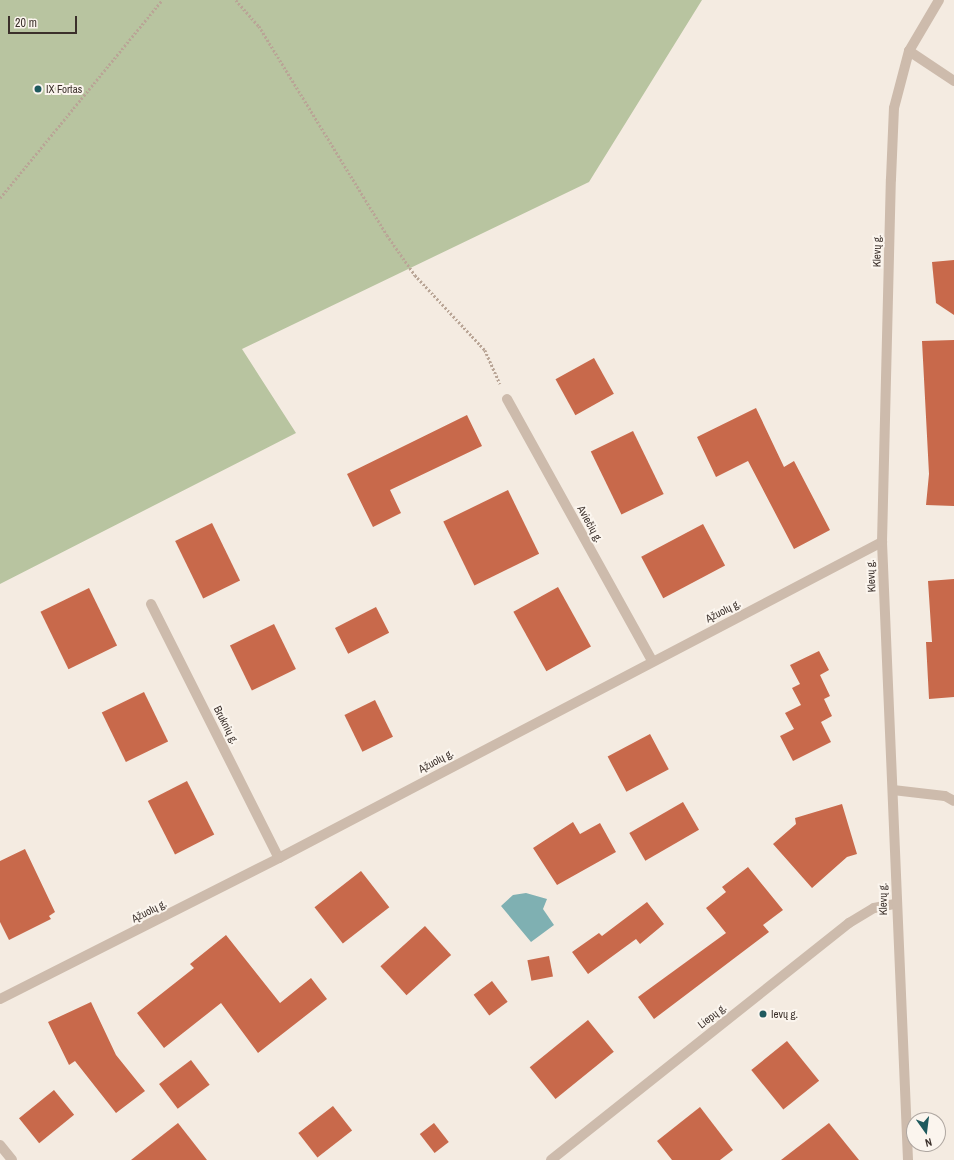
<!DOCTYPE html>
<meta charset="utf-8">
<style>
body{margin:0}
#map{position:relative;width:954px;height:1160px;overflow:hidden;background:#f4ebe1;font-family:"Archivo Narrow",sans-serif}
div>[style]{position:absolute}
.green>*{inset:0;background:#b8c4a0}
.water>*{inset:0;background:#7fb0b2}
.building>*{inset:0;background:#c8694b;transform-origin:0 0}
.path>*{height:2.5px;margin-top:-1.25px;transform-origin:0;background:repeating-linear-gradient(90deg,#b9a596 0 2px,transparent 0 4px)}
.minor>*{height:10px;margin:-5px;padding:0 5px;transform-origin:5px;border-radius:5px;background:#cdbbac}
.dots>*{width:11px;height:11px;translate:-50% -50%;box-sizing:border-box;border:2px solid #fbf5ee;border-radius:50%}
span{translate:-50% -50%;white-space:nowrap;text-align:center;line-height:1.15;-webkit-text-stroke:4px #fbf5ee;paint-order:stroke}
.poi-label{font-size:11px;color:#3b302b}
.left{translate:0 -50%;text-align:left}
.street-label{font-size:11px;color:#3b302b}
.north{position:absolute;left:906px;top:1112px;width:40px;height:40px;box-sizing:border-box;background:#fbf5ee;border:1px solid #aea6a0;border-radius:50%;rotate:166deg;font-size:11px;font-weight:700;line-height:16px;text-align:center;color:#3b302b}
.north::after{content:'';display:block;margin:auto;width:14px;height:18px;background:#1f5a5e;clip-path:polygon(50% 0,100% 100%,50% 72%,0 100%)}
.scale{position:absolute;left:8px;top:16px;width:69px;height:18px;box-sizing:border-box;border:2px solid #3b302b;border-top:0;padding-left:5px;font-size:12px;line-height:14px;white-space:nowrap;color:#3b302b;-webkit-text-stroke:3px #fbf5ee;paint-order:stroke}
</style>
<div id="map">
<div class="green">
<div style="clip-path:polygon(0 0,702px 0,589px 182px,242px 349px,296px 433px,0 584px)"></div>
</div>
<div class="water">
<div style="clip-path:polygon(526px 893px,547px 899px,543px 909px,554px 925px,531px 942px,501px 906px,513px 895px)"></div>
</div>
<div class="building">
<div style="clip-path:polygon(954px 260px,954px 315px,936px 303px,932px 262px)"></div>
<div style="clip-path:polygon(954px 340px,954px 506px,926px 505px,929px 474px,922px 341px)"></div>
<div style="left:594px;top:358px;width:41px;height:44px;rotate:61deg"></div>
<div style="clip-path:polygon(756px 408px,784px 467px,794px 461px,830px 530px,794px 549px,748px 461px,716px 477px,697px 437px)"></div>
<div style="clip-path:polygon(467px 415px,482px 446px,390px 490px,401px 513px,373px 527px,347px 474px)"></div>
<div style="left:633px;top:431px;width:70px;height:47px;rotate:64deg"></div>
<div style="left:508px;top:490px;width:71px;height:72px;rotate:64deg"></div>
<div style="left:212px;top:523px;width:64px;height:41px;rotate:64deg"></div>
<div style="left:703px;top:524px;width:47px;height:70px;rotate:62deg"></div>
<div style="clip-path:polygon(954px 579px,954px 697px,929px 699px,926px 642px,932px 642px,928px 581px)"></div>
<div style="left:558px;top:587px;width:68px;height:51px;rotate:61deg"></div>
<div style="left:89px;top:588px;width:64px;height:54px;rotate:64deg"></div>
<div style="left:376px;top:607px;width:29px;height:46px;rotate:63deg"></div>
<div style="left:274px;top:624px;width:50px;height:49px;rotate:64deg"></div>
<div style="clip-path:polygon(819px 651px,829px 670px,820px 675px,830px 696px,824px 699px,832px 716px,821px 722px,831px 742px,793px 761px,780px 736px,794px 729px,785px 713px,801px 705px,792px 688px,800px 684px,790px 665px)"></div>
<div style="left:144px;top:692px;width:55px;height:47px;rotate:64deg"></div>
<div style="left:375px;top:700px;width:41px;height:34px;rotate:64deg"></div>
<div style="left:650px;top:734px;width:40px;height:48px;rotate:62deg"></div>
<div style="left:187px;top:781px;width:60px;height:44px;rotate:63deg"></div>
<div style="left:683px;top:802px;width:32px;height:62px;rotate:60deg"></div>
<div style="clip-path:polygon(842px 804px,857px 854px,847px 857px,812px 888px,773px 844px,796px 824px,795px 818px)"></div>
<div style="clip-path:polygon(573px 822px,580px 834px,600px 823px,616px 852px,557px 885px,533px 848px)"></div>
<div style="clip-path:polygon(25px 849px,55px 912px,49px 916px,51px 919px,9px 940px,0 922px,0 861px)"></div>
<div style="clip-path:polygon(748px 867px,783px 910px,763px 925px,769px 932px,654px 1019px,638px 997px,726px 933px,706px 908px,726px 892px,722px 887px)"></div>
<div style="left:361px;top:871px;width:46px;height:59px;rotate:52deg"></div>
<div style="clip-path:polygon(647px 902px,664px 924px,640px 944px,636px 939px,588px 974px,572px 952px,599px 933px,602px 936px)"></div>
<div style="left:425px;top:926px;width:39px;height:60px;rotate:48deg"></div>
<div style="clip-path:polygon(226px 935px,280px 1003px,311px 978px,327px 999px,258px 1053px,221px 1003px,164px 1048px,137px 1013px,194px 968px,190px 964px)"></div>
<div style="left:549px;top:956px;width:21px;height:22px;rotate:79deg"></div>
<div style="left:492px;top:981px;width:26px;height:23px;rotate:53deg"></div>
<div style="clip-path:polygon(91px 1002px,116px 1055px,145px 1091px,116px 1113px,75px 1061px,69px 1065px,48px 1022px)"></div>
<div style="left:588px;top:1020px;width:41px;height:75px;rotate:51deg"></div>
<div style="left:787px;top:1041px;width:51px;height:46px;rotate:51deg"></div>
<div style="left:191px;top:1060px;width:31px;height:40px;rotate:53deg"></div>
<div style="left:54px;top:1090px;width:32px;height:45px;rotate:51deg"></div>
<div style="left:333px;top:1106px;width:31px;height:44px;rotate:52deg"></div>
<div style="clip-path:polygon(700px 1107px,733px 1150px,720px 1160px,672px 1160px,657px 1141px)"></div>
<div style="clip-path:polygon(178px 1123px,207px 1160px,131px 1160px)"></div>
<div style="left:434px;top:1123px;width:24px;height:18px;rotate:52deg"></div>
<div style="clip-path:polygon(829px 1123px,859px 1160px,781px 1160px)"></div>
</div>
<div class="path">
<div style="left:236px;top:0;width:35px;rotate:49deg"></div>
<div style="left:259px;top:26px;width:245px;rotate:58.5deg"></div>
<div style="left:387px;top:235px;width:49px;rotate:55deg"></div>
<div style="left:415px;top:275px;width:103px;rotate:47deg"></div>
<div style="left:485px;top:350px;width:37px;rotate:66deg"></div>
<div style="left:0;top:198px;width:256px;rotate:-50.7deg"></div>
</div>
<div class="minor">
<div style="left:909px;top:51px;width:54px;rotate:33.7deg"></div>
<div style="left:507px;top:399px;width:299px;rotate:61deg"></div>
<div style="left:151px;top:604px;width:284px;rotate:63.3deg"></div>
<div style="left:893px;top:790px;width:52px;rotate:6.6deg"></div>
<div style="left:945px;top:796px;width:10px;rotate:29deg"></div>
<div style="left:0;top:999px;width:313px;rotate:-26.8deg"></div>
<div style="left:279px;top:858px;width:681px;rotate:-27.66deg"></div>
<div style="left:0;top:1145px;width:19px;rotate:51deg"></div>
<div style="left:551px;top:1160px;width:381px;rotate:-38.5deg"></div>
<div style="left:849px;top:923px;width:29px;rotate:-31deg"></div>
<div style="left:874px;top:908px;width:20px;rotate:-11deg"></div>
<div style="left:908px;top:1160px;width:619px;rotate:-92.41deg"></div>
<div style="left:882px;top:542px;width:363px;rotate:-88.6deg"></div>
<div style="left:891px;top:179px;width:71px;rotate:-87.6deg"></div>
<div style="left:894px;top:108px;width:59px;rotate:-75.3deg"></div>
<div style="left:909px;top:51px;width:59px;rotate:-59.5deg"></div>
</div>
<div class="dots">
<div style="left:38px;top:89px;background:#1f5a5e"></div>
<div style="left:763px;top:1014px;background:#1f5a5e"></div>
</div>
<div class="poi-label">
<span class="left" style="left:46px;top:89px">IX Fortas</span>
<span class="left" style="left:771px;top:1014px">Ievų g.</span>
</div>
<div class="street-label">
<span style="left:877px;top:251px;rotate:-89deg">Klevų g.</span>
<span style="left:590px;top:524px;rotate:61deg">Aviečių g.</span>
<span style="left:871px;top:576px;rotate:-93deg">Klevų g.</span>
<span style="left:723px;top:611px;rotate:-27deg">Ąžuolų g.</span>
<span style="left:226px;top:725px;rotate:63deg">Bruknių g.</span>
<span style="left:436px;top:761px;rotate:-28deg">Ąžuolų g.</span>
<span style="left:883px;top:899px;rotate:-91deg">Klevų g.</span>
<span style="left:149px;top:911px;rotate:-27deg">Ąžuolų g.</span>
<span style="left:712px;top:1016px;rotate:-38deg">Liepų g.</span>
</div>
<div class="north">N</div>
<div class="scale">20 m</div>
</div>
